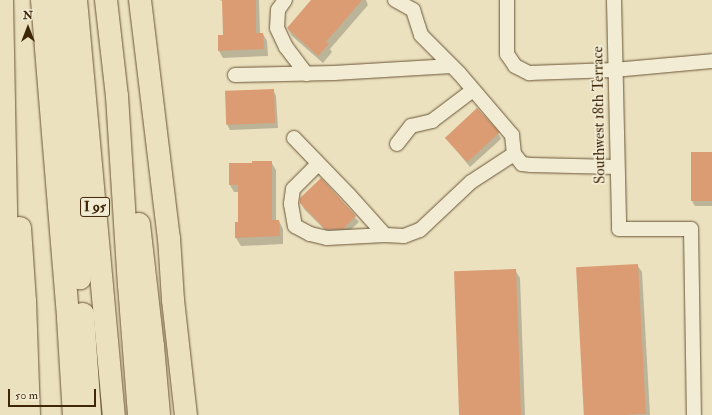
<!DOCTYPE html>
<style>
body{margin:0}
#map{position:relative;width:712px;height:415px;overflow:hidden;background:#ebe1bf;font-family:"IM FELL Double Pica",serif}
div>[style]{position:absolute}
.shadow>*{inset:0;background:#0003}
.building>*{inset:0;background:#db9c73;transform-origin:0 0}
.roads{filter:drop-shadow(0 0 1px #6a5535) drop-shadow(0 0 1px #6a5535)}
.street>*{height:14px;margin:-7px;padding:0 7px;transform-origin:7px;border-radius:7px;background:#f2ecd5}
.highway>*{height:22px;margin:-11px;padding:0 11px;transform-origin:11px;border-radius:11px;background:#ebe1bf}
span{translate:-50% -50%;white-space:nowrap;text-align:center;line-height:1.15;-webkit-text-stroke:3.5px #f2ecd5;paint-order:stroke}
.shield-label span{padding:1px 3px;background:#f2ecd5;border:1px solid;border-radius:3px;-webkit-text-stroke-width:0}
.shield-label{font-size:14px;color:#3f2607;font-weight:700}
.street-label{font-size:15px;color:#3f2607}
.north{position:absolute;left:8px;top:8px;width:40px;height:40px;-webkit-text-stroke:3px #f2ecd5;paint-order:stroke;rotate:0deg;font-size:11px;font-weight:700;line-height:16px;text-align:center;color:#3f2607}
.north::after{content:'';display:block;margin:auto;width:14px;height:18px;background:#3f2607;clip-path:polygon(50% 0,100% 100%,50% 72%,0 100%)}
.scale{position:absolute;left:8px;top:389px;width:88px;height:18px;box-sizing:border-box;border:2px solid #3f2607;border-top:0;padding-left:5px;font-size:12px;line-height:14px;white-space:nowrap;color:#3f2607;-webkit-text-stroke:3px #f2ecd5;paint-order:stroke}
</style>
<div id="map">
<div class="shadow">
<div style="clip-path:polygon(219px 0,259px 0,260px 34px,263px 34px,267px 41px,268px 56px,223px 58px,219px 51px,224px 36px,223px 1px)"></div>
<div style="clip-path:polygon(313px 0,366px 0,368px 5px,330px 49px,332px 52px,323px 63px,292px 36px,288px 29px)"></div>
<div style="clip-path:polygon(273px 90px,276px 96px,278px 128px,230px 130px,227px 124px)"></div>
<div style="clip-path:polygon(498px 133px,501px 139px,470px 167px,446px 138px)"></div>
<div style="clip-path:polygon(712px 155px,712px 206px,695px 206px,692px 201px)"></div>
<div style="clip-path:polygon(271px 162px,276px 170px,276px 221px,279px 221px,283px 229px,283px 244px,241px 246px,236px 238px,236px 223px,239px 223px,239px 192px,234px 192px,230px 185px,230px 164px)"></div>
<div style="clip-path:polygon(321px 180px,359px 222px,346px 234px,329px 234px,304px 209px,301px 203px)"></div>
<div style="clip-path:polygon(637px 265px,642px 272px,650px 415px,586px 415px,577px 269px)"></div>
<div style="clip-path:polygon(515px 270px,520px 278px,525px 415px,461px 415px)"></div>
</div>
<div class="building">
<div style="clip-path:polygon(222px 0,256px 0,256px 33px,263px 33px,264px 49px,218px 51px,218px 35px,223px 35px)"></div>
<div style="clip-path:polygon(311px 0,362px 0,326px 42px,329px 44px,318px 56px,287px 28px)"></div>
<div style="left:274px;top:89px;width:34px;height:49px;rotate:88deg"></div>
<div style="left:477px;top:108px;width:33px;height:44px;rotate:47deg"></div>
<div style="left:691px;top:152px;width:21px;height:49px"></div>
<div style="clip-path:polygon(252px 161px,272px 161px,272px 220px,279px 220px,280px 236px,235px 238px,235px 222px,238px 222px,238px 185px,229px 185px,229px 163px,252px 163px)"></div>
<div style="clip-path:polygon(321px 178px,356px 216px,343px 229px,325px 229px,300px 203px,300px 198px)"></div>
<div style="left:638px;top:264px;width:150px;height:62px;rotate:87deg"></div>
<div style="left:516px;top:269px;width:146px;height:62px;rotate:88deg"></div>
</div>
<div class="roads">
<div class="street">
<div style="left:285px;top:0;width:12px;rotate:125deg"></div>
<div style="left:278px;top:10px;width:18px;rotate:93deg"></div>
<div style="left:277px;top:28px;width:21px;rotate:65deg"></div>
<div style="left:286px;top:47px;width:34px;rotate:53deg"></div>
<div style="left:395px;top:0;width:21px;rotate:29deg"></div>
<div style="left:413px;top:10px;width:26px;rotate:72deg"></div>
<div style="left:421px;top:35px;width:54px;rotate:45deg"></div>
<div style="left:459px;top:73px;width:82px;rotate:49.5deg"></div>
<div style="left:512px;top:135px;width:19px;rotate:84deg"></div>
<div style="left:507px;top:0;width:54px;rotate:90deg"></div>
<div style="left:507px;top:54px;width:14px;rotate:56deg"></div>
<div style="left:515px;top:66px;width:16px;rotate:27deg"></div>
<div style="left:529px;top:73px;width:85px;rotate:-2deg"></div>
<div style="left:614px;top:70px;width:98px;rotate:-5.2deg"></div>
<div style="left:614px;top:0;width:229px;rotate:88.7deg"></div>
<div style="left:619px;top:229px;width:72px"></div>
<div style="left:691px;top:229px;width:186px;rotate:89.1deg"></div>
<div style="left:235px;top:75px;width:99px;rotate:-1.2deg"></div>
<div style="left:334px;top:73px;width:118px;rotate:-3.4deg"></div>
<div style="left:294px;top:138px;width:79px;rotate:46deg"></div>
<div style="left:349px;top:195px;width:54px;rotate:48deg"></div>
<div style="left:385px;top:235px;width:19px;rotate:3deg"></div>
<div style="left:404px;top:236px;width:17px;rotate:-21deg"></div>
<div style="left:420px;top:230px;width:70px;rotate:-43.3deg"></div>
<div style="left:471px;top:182px;width:51px;rotate:-33.1deg"></div>
<div style="left:514px;top:154px;width:13px;rotate:51deg"></div>
<div style="left:522px;top:164px;width:9px;rotate:6deg"></div>
<div style="left:531px;top:165px;width:86px;rotate:1.3deg"></div>
<div style="left:397px;top:144px;width:23px;rotate:-52deg"></div>
<div style="left:411px;top:126px;width:22px;rotate:-13deg"></div>
<div style="left:432px;top:121px;width:51px;rotate:-37.1deg"></div>
<div style="left:318px;top:164px;width:35px;rotate:135deg"></div>
<div style="left:293px;top:189px;width:15px;rotate:98deg"></div>
<div style="left:291px;top:204px;width:22px;rotate:80deg"></div>
<div style="left:295px;top:226px;width:17px;rotate:28deg"></div>
<div style="left:310px;top:234px;width:17px;rotate:13deg"></div>
<div style="left:327px;top:238px;width:58px;rotate:-3deg"></div>
</div>
<div class="highway">
<div style="left:2px;top:0;width:415px;rotate:88.9deg"></div>
<div style="left:42px;top:0;width:319px;rotate:85.3deg"></div>
<div style="left:68px;top:318px;width:97px;rotate:86.5deg"></div>
<div style="left:59px;top:0;width:279px;rotate:85.7deg"></div>
<div style="left:76px;top:0;width:417px;rotate:84.8deg"></div>
<div style="left:106px;top:0;width:97px;rotate:83.5deg"></div>
<div style="left:117px;top:96px;width:189px;rotate:86.4deg"></div>
<div style="left:129px;top:285px;width:130px;rotate:85.6deg"></div>
<div style="left:140px;top:0;width:240px;rotate:83.1deg"></div>
<div style="left:169px;top:238px;width:62px;rotate:86.3deg"></div>
<div style="left:173px;top:300px;width:116px;rotate:83.6deg"></div>
<div style="left:139px;top:224px;width:123px;rotate:83.5deg"></div>
<div style="left:153px;top:346px;width:69px;rotate:85deg"></div>
<div style="left:20px;top:228px;width:73px;rotate:86.1deg"></div>
<div style="left:25px;top:301px;width:114px;rotate:88deg"></div>
<div style="left:83px;top:314px;width:101px;rotate:86deg"></div>
</div>
</div>
<div class="shield-label">
<span style="left:95px;top:207px">I 95</span>
</div>
<div class="street-label">
<span style="left:599px;top:115px;rotate:-91deg">Southwest 18th Terrace</span>
</div>
<div class="north">N</div>
<div class="scale">50 m</div>
</div>
